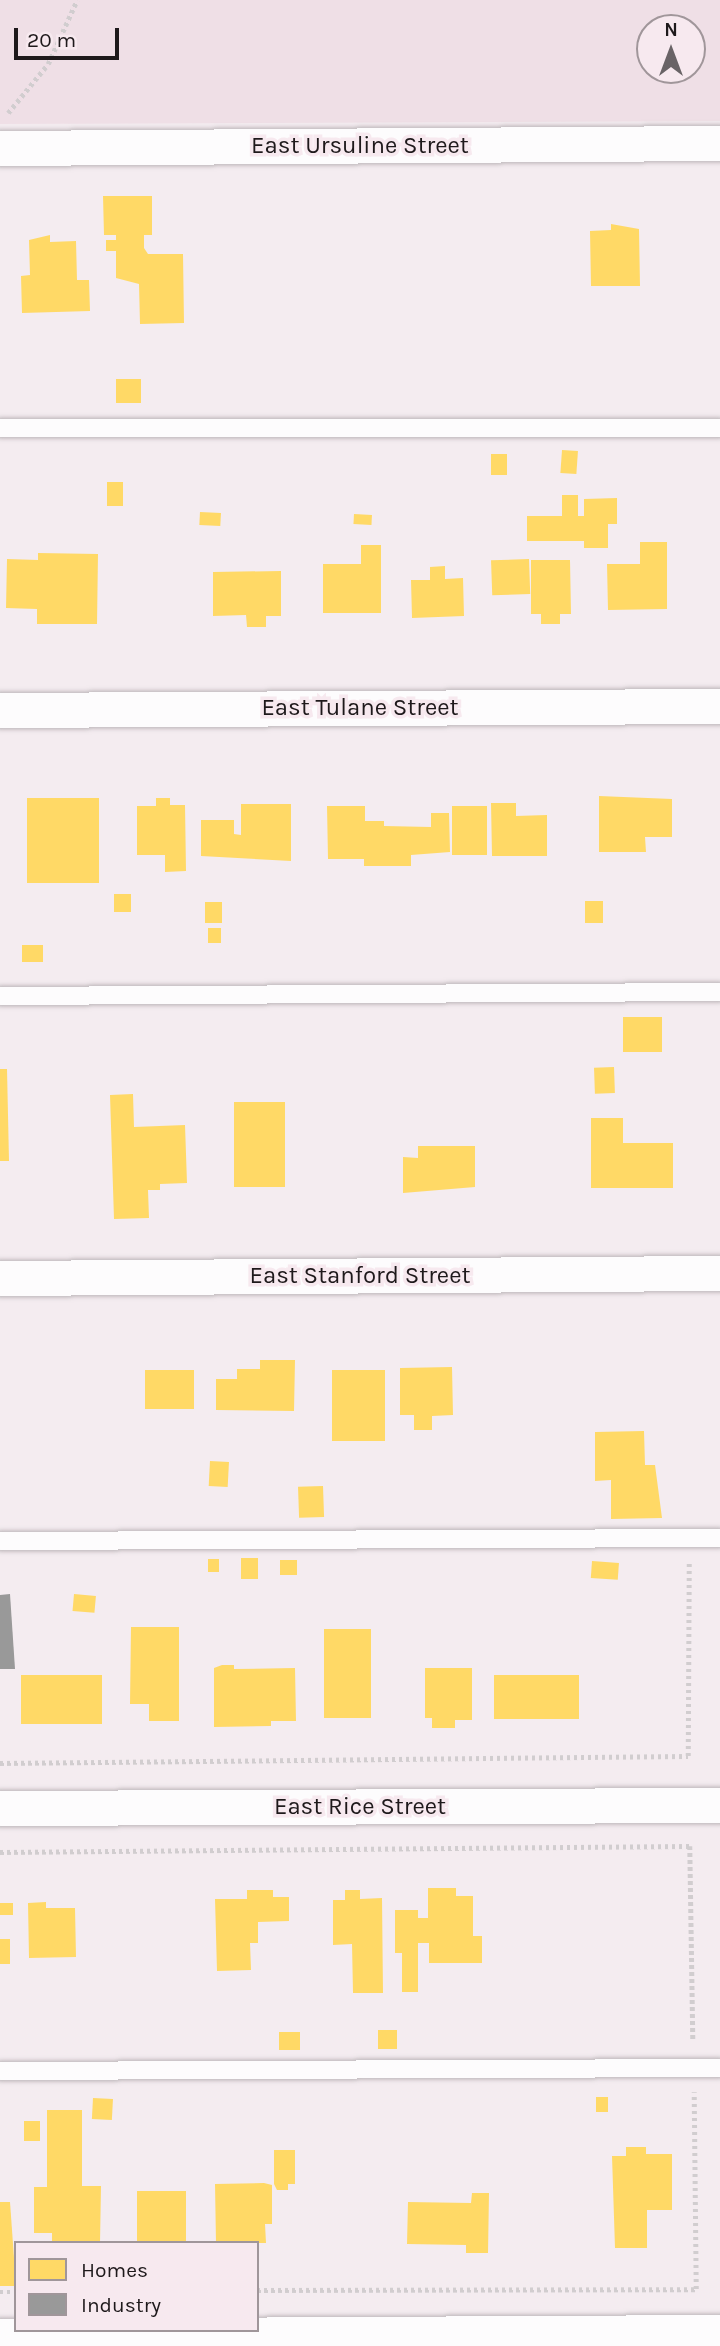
<!DOCTYPE html>
<style>
body{margin:0}
#map{position:relative;width:720px;height:2346px;overflow:hidden;background:#f4ecf0;font-family:Karla,sans-serif}
div>[style]{position:absolute}
.built>*{inset:0;background:#efdfe6}
.homes>*{inset:0;background:#ffd966;transform-origin:0 0}
.industry>*{inset:0;background:#999}
.path>*{height:4.5px;margin-top:-2.25px;transform-origin:0;background:repeating-linear-gradient(90deg,#d1cdcf 0 3.5px,transparent 0 7px)}
.roads{filter:drop-shadow(0 0 2px #beb8bb) drop-shadow(0 0 2px #beb8bb)}
.service>*{height:18px;margin:-9px;padding:0 9px;transform-origin:9px;border-radius:9px;background:#fdfcfd}
.minor>*{height:35px;margin:-17.5px;padding:0 17.5px;transform-origin:17.5px;border-radius:17.5px;background:#fdfcfd}
span{translate:-50% -50%;white-space:nowrap;text-align:center;line-height:1.15;-webkit-text-stroke:7px #f7e9ef;paint-order:stroke}
.street-label{font-size:24px;color:#1e191b}
.legend{position:absolute;left:14px;top:2241px;width:245px;height:91px;box-sizing:border-box;background:#f7e9ef;border:2px solid #a0969a;margin:0;padding:9px 12px;list-style:none;font-size:21px;color:#1e191b}
.legend li{display:flex;align-items:center;gap:14px;height:35px}
.legend b{width:35px;border:2px solid #a0969a}
.north{position:absolute;left:636px;top:14px;width:70px;height:70px;box-sizing:border-box;background:#f7e9ef;border:2px solid #a0969a;border-radius:50%;rotate:0deg;font-size:19px;font-weight:700;line-height:28px;text-align:center;color:#1e191b}
.north::after{content:'';display:block;margin:auto;width:24px;height:32px;background:#696366;clip-path:polygon(50% 0,100% 100%,50% 72%,0 100%)}
.scale{position:absolute;left:14px;top:28px;width:105px;height:32px;box-sizing:border-box;border:4px solid #1e191b;border-top:0;padding-left:9px;font-size:21px;line-height:24px;white-space:nowrap;color:#1e191b;-webkit-text-stroke:5px #f7e9ef;paint-order:stroke}
</style>
<div id="map">
<div class="built">
<div style="clip-path:polygon(evenodd,0 0,720px 0,720px 121px,0 124px,0 0,650px 28px,692px 28px,692px 70px,650px 70px,650px 28px)"></div>
</div>
<div class="homes">
<div style="clip-path:polygon(103px 196px,152px 196px,152px 235px,144px 235px,144px 248px,148px 254px,183px 254px,184px 323px,140px 324px,139px 284px,116px 278px,116px 251px,106px 251px,106px 240px,116px 240px,116px 235px,104px 235px)"></div>
<div style="clip-path:polygon(611px 224px,639px 229px,640px 286px,591px 286px,590px 231px,611px 230px)"></div>
<div style="clip-path:polygon(50px 235px,50px 242px,76px 241px,77px 280px,89px 280px,90px 311px,22px 313px,21px 276px,30px 275px,29px 240px)"></div>
<div style="left:116px;top:379px;width:25px;height:24px"></div>
<div style="left:562px;top:450px;width:16px;height:23px;rotate:4deg"></div>
<div style="left:491px;top:454px;width:16px;height:21px"></div>
<div style="left:107px;top:482px;width:16px;height:24px"></div>
<div style="clip-path:polygon(562px 495px,578px 495px,578px 516px,584px 516px,584px 499px,617px 498px,617px 524px,608px 524px,608px 548px,584px 548px,584px 541px,527px 541px,527px 516px,562px 516px)"></div>
<div style="left:200px;top:512px;width:21px;height:13px;rotate:3deg"></div>
<div style="left:354px;top:514px;width:18px;height:10px;rotate:3deg"></div>
<div style="clip-path:polygon(640px 542px,667px 542px,667px 609px,608px 610px,607px 564px,640px 564px)"></div>
<div style="clip-path:polygon(361px 545px,381px 545px,381px 613px,323px 613px,323px 564px,361px 564px)"></div>
<div style="clip-path:polygon(38px 553px,98px 554px,97px 624px,37px 624px,37px 609px,6px 608px,7px 559px,38px 560px)"></div>
<div style="left:529px;top:559px;width:35px;height:38px;rotate:88deg"></div>
<div style="clip-path:polygon(531px 560px,570px 560px,571px 614px,560px 614px,560px 624px,541px 624px,541px 614px,531px 614px)"></div>
<div style="clip-path:polygon(445px 566px,445px 579px,463px 578px,464px 616px,412px 618px,411px 580px,430px 580px,430px 567px)"></div>
<div style="clip-path:polygon(281px 571px,281px 616px,266px 616px,266px 627px,247px 627px,246px 615px,213px 616px,213px 572px)"></div>
<div style="clip-path:polygon(599px 796px,672px 799px,672px 837px,645px 837px,646px 852px,599px 852px)"></div>
<div style="left:27px;top:798px;width:72px;height:85px"></div>
<div style="clip-path:polygon(156px 798px,170px 798px,170px 805px,185px 805px,186px 871px,165px 872px,165px 855px,137px 855px,137px 806px,156px 806px)"></div>
<div style="clip-path:polygon(491px 803px,516px 803px,516px 816px,547px 815px,547px 856px,492px 856px)"></div>
<div style="clip-path:polygon(241px 804px,291px 804px,291px 861px,201px 856px,201px 820px,234px 820px,234px 834px,241px 835px)"></div>
<div style="clip-path:polygon(327px 806px,365px 806px,365px 821px,384px 821px,384px 826px,431px 827px,431px 813px,449px 813px,450px 852px,411px 855px,411px 866px,364px 866px,364px 859px,328px 859px)"></div>
<div style="left:452px;top:806px;width:35px;height:49px"></div>
<div style="left:114px;top:894px;width:17px;height:18px"></div>
<div style="left:585px;top:901px;width:18px;height:22px"></div>
<div style="left:222px;top:902px;width:21px;height:17px;rotate:90deg"></div>
<div style="left:208px;top:928px;width:13px;height:15px"></div>
<div style="left:43px;top:945px;width:17px;height:21px;rotate:90deg"></div>
<div style="left:623px;top:1017px;width:39px;height:35px"></div>
<div style="left:614px;top:1067px;width:26px;height:20px;rotate:88deg"></div>
<div style="clip-path:polygon(0 1069px,7px 1069px,9px 1161px,0 1161px)"></div>
<div style="clip-path:polygon(133px 1094px,134px 1127px,185px 1125px,187px 1183px,160px 1184px,160px 1190px,148px 1190px,149px 1218px,114px 1219px,110px 1095px)"></div>
<div style="left:234px;top:1102px;width:51px;height:85px"></div>
<div style="clip-path:polygon(591px 1118px,623px 1118px,623px 1143px,673px 1143px,673px 1188px,591px 1188px)"></div>
<div style="clip-path:polygon(418px 1146px,475px 1146px,475px 1187px,403px 1193px,403px 1157px,418px 1158px)"></div>
<div style="clip-path:polygon(260px 1360px,295px 1360px,294px 1411px,216px 1410px,216px 1379px,237px 1379px,237px 1369px,260px 1369px)"></div>
<div style="clip-path:polygon(452px 1367px,453px 1415px,432px 1416px,432px 1430px,414px 1430px,414px 1415px,400px 1415px,400px 1368px)"></div>
<div style="left:194px;top:1370px;width:39px;height:49px;rotate:90deg"></div>
<div style="left:332px;top:1370px;width:53px;height:71px"></div>
<div style="clip-path:polygon(644px 1431px,645px 1465px,655px 1465px,662px 1518px,611px 1519px,611px 1480px,595px 1481px,595px 1432px)"></div>
<div style="left:210px;top:1461px;width:19px;height:25px;rotate:3deg"></div>
<div style="left:323px;top:1486px;width:31px;height:25px;rotate:88deg"></div>
<div style="left:241px;top:1558px;width:17px;height:21px"></div>
<div style="left:208px;top:1559px;width:11px;height:13px"></div>
<div style="left:280px;top:1560px;width:17px;height:15px"></div>
<div style="left:592px;top:1561px;width:27px;height:17px;rotate:4deg"></div>
<div style="left:74px;top:1594px;width:22px;height:17px;rotate:5deg"></div>
<div style="clip-path:polygon(131px 1627px,179px 1627px,179px 1721px,149px 1721px,149px 1704px,130px 1704px)"></div>
<div style="left:324px;top:1629px;width:47px;height:89px"></div>
<div style="clip-path:polygon(222px 1665px,234px 1665px,234px 1669px,295px 1668px,296px 1721px,271px 1721px,271px 1726px,214px 1727px,214px 1668px)"></div>
<div style="clip-path:polygon(425px 1668px,472px 1668px,472px 1720px,455px 1720px,455px 1728px,432px 1728px,432px 1718px,425px 1718px)"></div>
<div style="left:21px;top:1675px;width:81px;height:49px"></div>
<div style="left:579px;top:1675px;width:44px;height:85px;rotate:90deg"></div>
<div style="clip-path:polygon(428px 1888px,456px 1888px,456px 1896px,473px 1896px,473px 1936px,482px 1936px,482px 1963px,429px 1963px,429px 1943px,418px 1943px,418px 1992px,402px 1992px,402px 1953px,395px 1953px,395px 1910px,418px 1910px,418px 1918px,428px 1918px)"></div>
<div style="clip-path:polygon(247px 1890px,273px 1890px,273px 1897px,289px 1897px,289px 1921px,258px 1922px,258px 1943px,250px 1943px,251px 1970px,217px 1971px,215px 1899px,247px 1899px)"></div>
<div style="clip-path:polygon(345px 1890px,360px 1890px,360px 1899px,382px 1898px,383px 1993px,353px 1993px,352px 1944px,333px 1945px,333px 1900px,345px 1900px)"></div>
<div style="clip-path:polygon(46px 1902px,46px 1908px,75px 1908px,76px 1957px,29px 1958px,28px 1903px)"></div>
<div style="left:0;top:1903px;width:13px;height:12px"></div>
<div style="left:0;top:1939px;width:10px;height:25px"></div>
<div style="left:378px;top:2030px;width:19px;height:19px"></div>
<div style="left:279px;top:2032px;width:21px;height:18px"></div>
<div style="left:596px;top:2097px;width:12px;height:15px"></div>
<div style="left:93px;top:2098px;width:20px;height:21px;rotate:3deg"></div>
<div style="clip-path:polygon(47px 2110px,82px 2110px,82px 2186px,101px 2186px,100px 2243px,52px 2243px,52px 2233px,34px 2233px,34px 2187px,47px 2187px)"></div>
<div style="left:24px;top:2121px;width:16px;height:20px"></div>
<div style="clip-path:polygon(626px 2147px,646px 2147px,646px 2154px,672px 2154px,672px 2210px,647px 2210px,647px 2248px,615px 2248px,612px 2156px,626px 2156px)"></div>
<div style="clip-path:polygon(274px 2150px,295px 2150px,295px 2184px,288px 2184px,288px 2190px,277px 2190px,274px 2184px)"></div>
<div style="clip-path:polygon(264px 2183px,272px 2185px,272px 2224px,265px 2224px,266px 2243px,216px 2243px,215px 2184px)"></div>
<div style="left:137px;top:2191px;width:49px;height:50px"></div>
<div style="clip-path:polygon(472px 2193px,489px 2193px,488px 2253px,466px 2253px,466px 2245px,407px 2244px,408px 2202px,471px 2203px)"></div>
<div style="clip-path:polygon(0 2202px,10px 2202px,16px 2286px,0 2286px)"></div>
</div>
<div class="industry">
<div style="clip-path:polygon(10px 1594px,15px 1669px,0 1669px,0 1595px)"></div>
</div>
<div class="path">
<div style="left:8px;top:113px;width:63px;rotate:-50.8deg"></div>
<div style="left:48px;top:64px;width:70px;rotate:-65.6deg"></div>
<div style="left:0;top:1763px;width:688px;rotate:-0.58deg"></div>
<div style="left:688px;top:1756px;width:194px;rotate:-89.7deg"></div>
<div style="left:0;top:1852px;width:690px;rotate:-0.5deg"></div>
<div style="left:690px;top:1846px;width:195px;rotate:89.1deg"></div>
<div style="left:257px;top:2290px;width:439px;rotate:-0.1deg"></div>
<div style="left:696px;top:2289px;width:197px;rotate:-90.6deg"></div>
<div style="left:0;top:2292px;width:16px"></div>
</div>
<div class="roads">
<div class="service">
<div style="left:0;top:428px;width:720px"></div>
<div style="left:0;top:996px;width:720px;rotate:-0.32deg"></div>
<div style="left:0;top:1541px;width:720px;rotate:-0.24deg"></div>
<div style="left:0;top:2071px;width:720px;rotate:-0.24deg"></div>
</div>
<div class="minor">
<div style="left:0;top:148px;width:720px;rotate:-0.4deg"></div>
<div style="left:0;top:710px;width:720px;rotate:-0.32deg"></div>
<div style="left:0;top:1278px;width:720px;rotate:-0.4deg"></div>
<div style="left:0;top:1808px;width:720px;rotate:-0.24deg"></div>
<div style="left:0;top:2336px;width:720px;rotate:-0.32deg"></div>
</div>
</div>
<div class="street-label">
<span style="left:360px;top:146px">East Ursuline Street</span>
<span style="left:360px;top:708px">East Tulane Street</span>
<span style="left:360px;top:1276px">East Stanford Street</span>
<span style="left:360px;top:1807px">East Rice Street</span>
</div>
<ul class="legend">
<li><b style="height:19px;background:#ffd966"></b>Homes</li>
<li><b style="height:19px;background:#999"></b>Industry</li>
</ul>
<div class="north">N</div>
<div class="scale">20 m</div>
</div>
